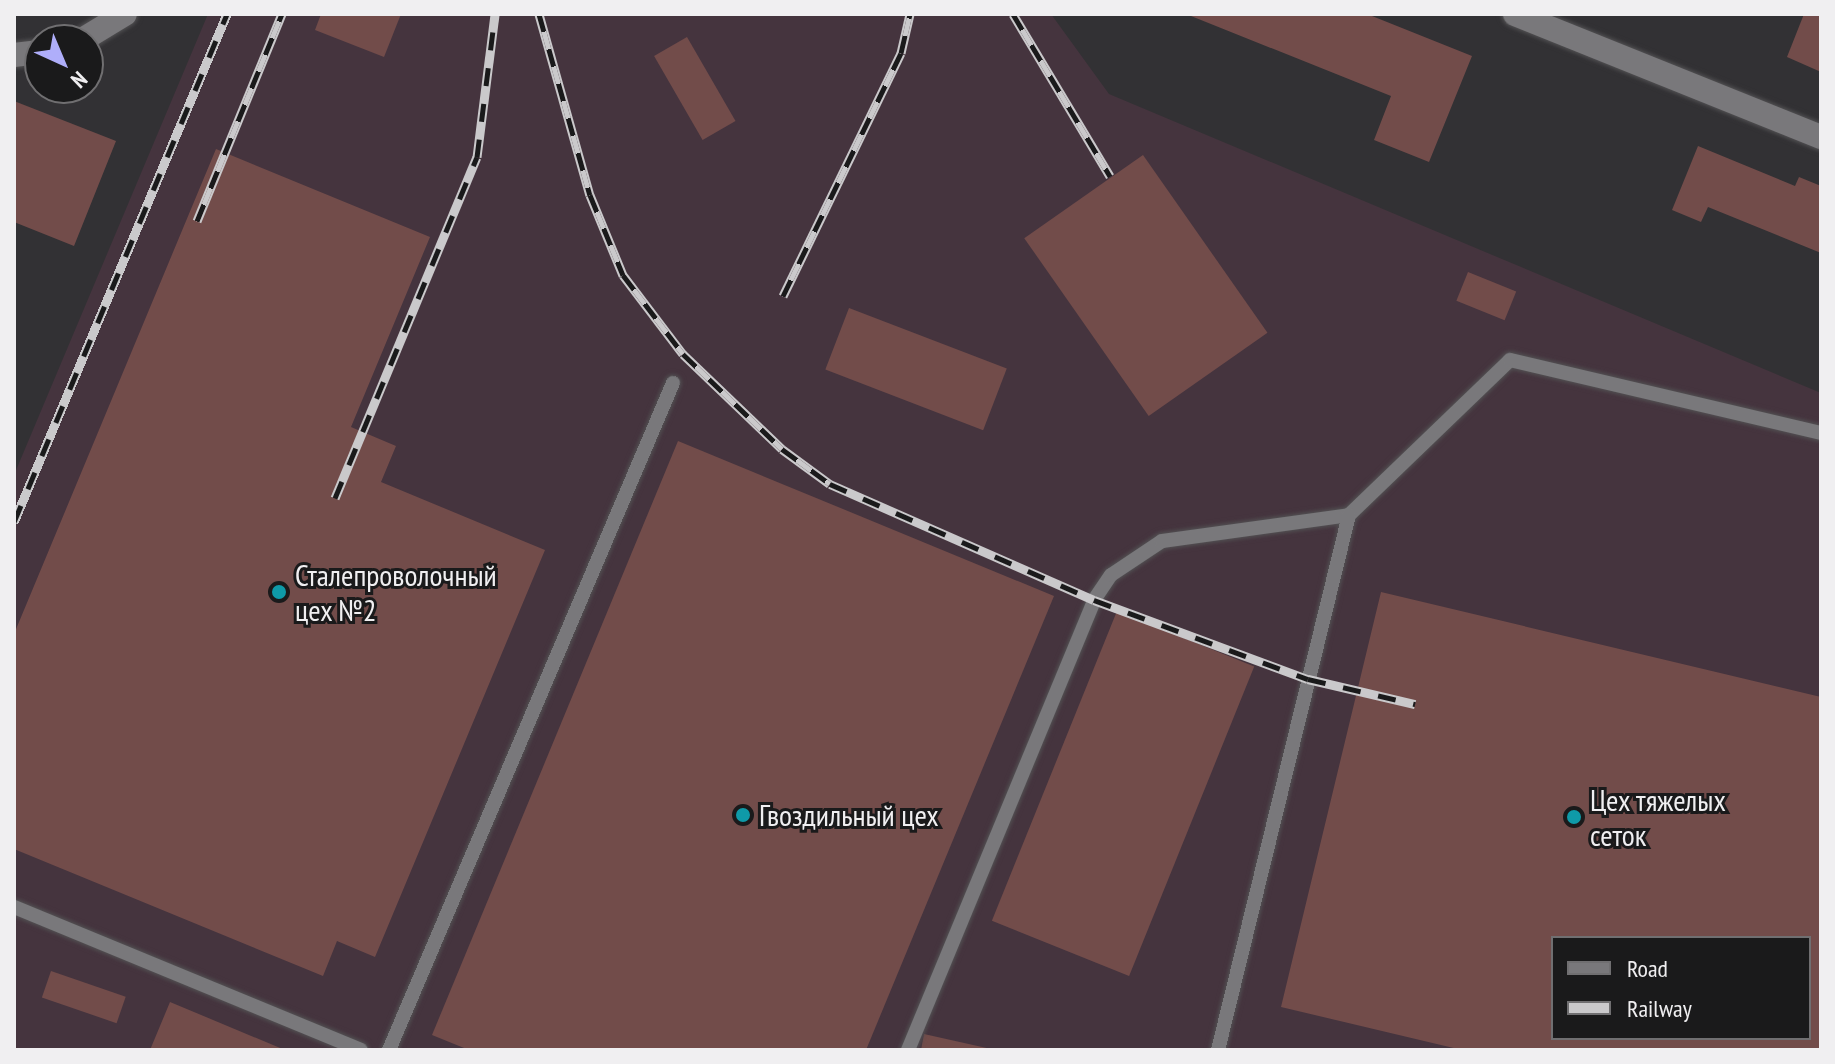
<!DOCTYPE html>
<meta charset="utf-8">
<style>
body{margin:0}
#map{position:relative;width:1835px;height:1064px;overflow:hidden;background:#323134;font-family:"PT Sans Narrow",sans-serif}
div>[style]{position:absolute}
.industrial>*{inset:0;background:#45343e}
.building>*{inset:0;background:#724c4a;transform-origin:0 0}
.roads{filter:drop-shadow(0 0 2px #525153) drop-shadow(0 0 2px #525153)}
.service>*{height:14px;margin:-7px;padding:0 7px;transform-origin:7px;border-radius:7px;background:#79787b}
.minor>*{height:24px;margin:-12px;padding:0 12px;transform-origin:12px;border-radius:12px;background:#79787b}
.tertiary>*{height:24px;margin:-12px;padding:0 12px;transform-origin:12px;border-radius:12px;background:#79787b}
.rail>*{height:9px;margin-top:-4.5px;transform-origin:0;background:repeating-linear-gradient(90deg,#1a1a1b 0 18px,#cac9cb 0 36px);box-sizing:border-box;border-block:2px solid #cac9cb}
.dots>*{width:22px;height:22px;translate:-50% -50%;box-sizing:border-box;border:4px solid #1a1a1b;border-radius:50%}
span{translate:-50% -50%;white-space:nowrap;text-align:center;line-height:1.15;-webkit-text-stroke:6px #1a1a1b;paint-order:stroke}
.poi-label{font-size:30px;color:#f0eff1}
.left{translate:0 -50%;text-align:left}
.frame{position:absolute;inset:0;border:16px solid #f0eff1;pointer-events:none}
.legend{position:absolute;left:1551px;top:936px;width:260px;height:104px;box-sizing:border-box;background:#1a1a1b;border:2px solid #706f71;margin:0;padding:10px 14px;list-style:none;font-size:24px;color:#f0eff1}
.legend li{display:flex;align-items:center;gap:16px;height:40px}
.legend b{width:40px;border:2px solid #706f71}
.north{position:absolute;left:24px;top:24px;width:80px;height:80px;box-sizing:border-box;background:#1a1a1b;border:2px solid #706f71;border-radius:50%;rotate:136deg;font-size:22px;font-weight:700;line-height:32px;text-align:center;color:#f0eff1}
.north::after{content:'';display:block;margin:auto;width:28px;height:36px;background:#afaefa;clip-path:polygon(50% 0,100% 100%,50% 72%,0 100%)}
</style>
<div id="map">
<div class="industrial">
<div style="clip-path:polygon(evenodd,208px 14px,1051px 14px,1109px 94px,1821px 393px,1821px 1050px,14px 1050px,14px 475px,208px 14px,1553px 938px,1809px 938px,1809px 1038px,1553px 1038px,1553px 938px)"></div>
</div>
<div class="building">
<div style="clip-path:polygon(321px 14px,401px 14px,384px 57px,315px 30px)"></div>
<div style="clip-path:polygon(1186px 14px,1367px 14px,1472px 56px,1429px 162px,1374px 140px,1391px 96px)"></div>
<div style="clip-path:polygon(1804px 14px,1821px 14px,1821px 72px,1787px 57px)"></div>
<div style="left:687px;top:37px;width:97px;height:38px;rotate:60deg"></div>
<div style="clip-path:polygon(14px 101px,116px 141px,74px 246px,14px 222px)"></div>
<div style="clip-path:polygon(1698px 146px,1795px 186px,1799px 177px,1821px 186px,1821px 253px,1708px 207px,1701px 222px,1672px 210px)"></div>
<div style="clip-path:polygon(216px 149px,430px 237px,351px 427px,396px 446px,381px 482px,545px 550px,375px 957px,337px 941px,323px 976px,14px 849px,14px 634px)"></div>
<div style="left:1143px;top:155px;width:217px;height:145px;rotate:55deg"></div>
<div style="left:1468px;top:272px;width:52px;height:31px;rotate:22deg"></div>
<div style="left:849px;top:308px;width:169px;height:66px;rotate:21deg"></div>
<div style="clip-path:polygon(678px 441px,1054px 596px,866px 1050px,469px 1050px,432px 1035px)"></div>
<div style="clip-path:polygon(evenodd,1381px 592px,1821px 697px,1821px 1050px,1462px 1050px,1281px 1007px,1381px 592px,1553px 938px,1809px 938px,1809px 1038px,1553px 1038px,1553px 938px)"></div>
<div style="left:1117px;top:611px;width:148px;height:334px;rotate:22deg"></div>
<div style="left:51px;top:971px;width:79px;height:28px;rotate:19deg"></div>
<div style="clip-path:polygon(170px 1002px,285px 1050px,150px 1050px)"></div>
<div style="clip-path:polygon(924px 1034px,991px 1049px,991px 1050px,921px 1050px)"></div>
</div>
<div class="roads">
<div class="service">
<div style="left:14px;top:907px;width:375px;rotate:22.4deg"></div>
<div style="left:389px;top:1050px;width:725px;rotate:-66.94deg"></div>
<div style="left:908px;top:1050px;width:487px;rotate:-67.5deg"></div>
<div style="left:1094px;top:600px;width:30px;rotate:-56deg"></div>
<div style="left:1111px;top:575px;width:61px;rotate:-33.7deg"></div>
<div style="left:1162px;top:541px;width:189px;rotate:-7.9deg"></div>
<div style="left:1349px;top:515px;width:223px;rotate:-43.9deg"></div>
<div style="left:1510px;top:360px;width:319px;rotate:13.2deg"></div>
<div style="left:1218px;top:1050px;width:551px;rotate:-76.24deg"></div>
</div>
<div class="minor">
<div style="left:1515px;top:14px;width:330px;rotate:21.9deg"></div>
</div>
<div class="tertiary">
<div style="left:82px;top:40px;width:50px;rotate:-31.2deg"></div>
<div style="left:14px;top:55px;width:26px;rotate:-7deg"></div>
</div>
</div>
<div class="rail">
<div style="left:539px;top:14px;width:188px;rotate:74.3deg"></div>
<div style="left:590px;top:195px;width:87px;rotate:67.6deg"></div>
<div style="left:623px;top:275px;width:99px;rotate:52.8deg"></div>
<div style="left:683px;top:354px;width:137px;rotate:43.8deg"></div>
<div style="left:782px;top:449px;width:59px;rotate:36.1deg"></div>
<div style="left:830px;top:484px;width:288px;rotate:23.7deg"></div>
<div style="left:1094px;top:600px;width:228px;rotate:20.3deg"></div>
<div style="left:1308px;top:679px;width:110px;rotate:13.2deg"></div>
<div style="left:1013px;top:14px;width:189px;rotate:59.1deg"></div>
<div style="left:197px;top:221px;width:224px;rotate:-67.7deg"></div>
<div style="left:783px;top:296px;width:270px;rotate:-64.1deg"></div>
<div style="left:901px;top:53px;width:40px;rotate:-77deg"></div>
<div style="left:335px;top:498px;width:369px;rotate:-67.4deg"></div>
<div style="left:477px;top:157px;width:144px;rotate:-82.8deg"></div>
<div style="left:14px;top:522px;width:551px;rotate:-67.25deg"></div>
</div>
<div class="dots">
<div style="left:279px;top:592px;background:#0f9aa8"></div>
<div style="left:743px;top:815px;background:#0f9aa8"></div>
<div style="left:1574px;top:817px;background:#0f9aa8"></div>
</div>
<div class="poi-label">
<span class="left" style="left:295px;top:592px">Сталепроволочный<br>цех №2</span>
<span class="left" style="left:1590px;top:817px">Цех тяжелых<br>сеток</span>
<span class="left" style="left:759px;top:815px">Гвоздильный цех</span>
</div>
<div class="frame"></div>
<ul class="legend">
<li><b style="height:10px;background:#79787b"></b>Road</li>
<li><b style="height:10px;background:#cac9cb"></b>Railway</li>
</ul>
<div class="north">N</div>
</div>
